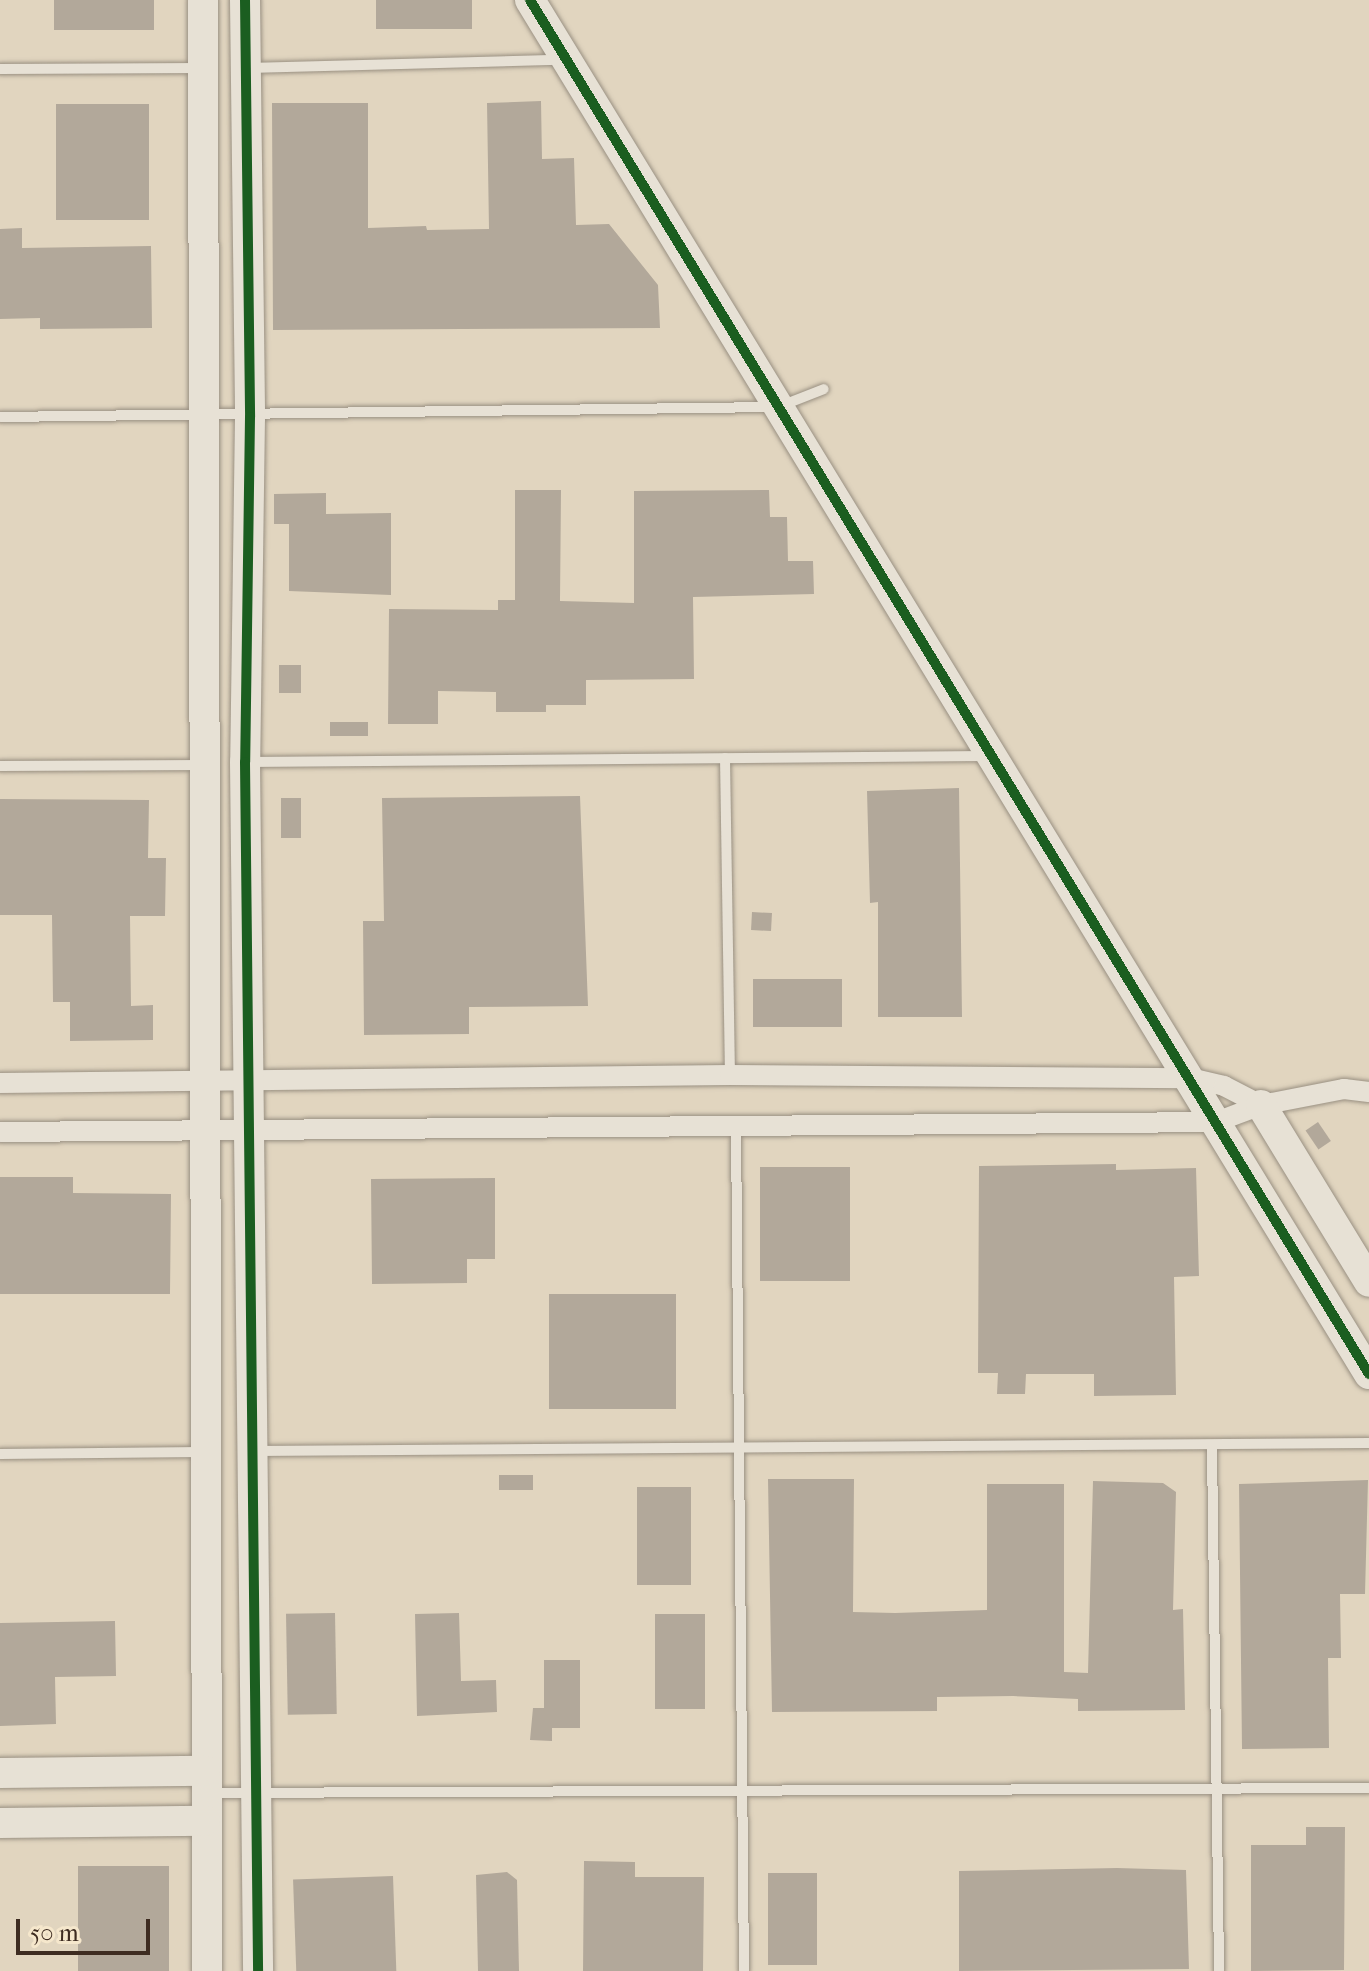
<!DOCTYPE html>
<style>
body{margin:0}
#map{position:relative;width:1369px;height:1971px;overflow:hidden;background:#e1d5bf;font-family:"IM FELL French Canon",serif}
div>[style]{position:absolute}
.building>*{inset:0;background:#b2a89a;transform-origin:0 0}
.roads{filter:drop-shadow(0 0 2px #999082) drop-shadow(0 0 2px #999082)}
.lane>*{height:10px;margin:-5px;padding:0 5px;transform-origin:5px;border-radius:5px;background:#e7e1d5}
.street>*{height:20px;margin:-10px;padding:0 10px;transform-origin:10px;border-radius:10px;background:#e7e1d5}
.secondary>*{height:30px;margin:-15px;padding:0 15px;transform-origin:15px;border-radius:15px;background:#e7e1d5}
.cycleway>*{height:10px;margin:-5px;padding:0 5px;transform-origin:5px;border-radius:5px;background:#1b5e20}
span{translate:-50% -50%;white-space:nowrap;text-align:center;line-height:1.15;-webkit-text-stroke:6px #f5e7cc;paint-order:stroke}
.scale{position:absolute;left:16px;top:1919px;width:134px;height:36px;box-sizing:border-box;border:4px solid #3e2c21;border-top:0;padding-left:10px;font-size:24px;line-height:28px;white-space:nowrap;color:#3e2c21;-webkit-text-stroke:6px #f5e7cc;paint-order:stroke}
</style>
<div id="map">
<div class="building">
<div style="left:54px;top:0;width:100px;height:30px"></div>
<div style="left:376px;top:0;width:96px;height:29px"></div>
<div style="clip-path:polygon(541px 101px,542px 159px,574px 158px,576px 225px,609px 224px,658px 285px,660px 328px,273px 330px,272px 103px,368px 103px,368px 228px,426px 226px,427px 230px,489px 229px,487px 103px)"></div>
<div style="left:56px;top:104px;width:93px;height:116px"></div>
<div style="clip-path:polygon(22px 228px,22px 248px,151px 246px,152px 328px,40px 329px,40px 318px,0 319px,0 229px)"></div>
<div style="clip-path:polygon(515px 490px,561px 490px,560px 601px,634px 603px,634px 491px,769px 490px,770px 517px,787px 517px,788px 561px,813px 561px,814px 594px,693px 597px,694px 679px,586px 680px,586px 705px,546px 705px,546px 712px,496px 712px,496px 692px,438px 691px,438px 724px,388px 724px,389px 609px,498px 610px,498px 600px,515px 600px)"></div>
<div style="clip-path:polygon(326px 493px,326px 514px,391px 513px,391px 595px,289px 591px,289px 524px,274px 524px,274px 494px)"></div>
<div style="left:279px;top:665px;width:22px;height:28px"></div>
<div style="left:368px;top:722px;width:14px;height:38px;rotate:90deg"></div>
<div style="clip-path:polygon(959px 788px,962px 1017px,878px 1017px,878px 902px,870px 903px,867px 791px)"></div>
<div style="clip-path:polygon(580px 796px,588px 1006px,469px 1007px,469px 1034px,364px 1035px,363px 921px,384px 921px,382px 798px)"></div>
<div style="left:281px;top:798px;width:20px;height:40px"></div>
<div style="clip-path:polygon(0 799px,149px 800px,148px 858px,166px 858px,165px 916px,130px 916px,131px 1006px,153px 1005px,153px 1040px,70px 1041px,70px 1002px,53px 1002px,52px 915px,0 915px)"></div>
<div style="left:752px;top:912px;width:20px;height:18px;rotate:3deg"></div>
<div style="left:753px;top:979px;width:89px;height:48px"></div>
<div style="left:1318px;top:1122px;width:23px;height:15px;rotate:56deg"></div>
<div style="clip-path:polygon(1116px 1164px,1116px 1170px,1196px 1168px,1199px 1276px,1174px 1277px,1176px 1395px,1094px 1396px,1094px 1374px,1026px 1374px,1025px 1394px,997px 1394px,998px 1373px,978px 1373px,979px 1166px)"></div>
<div style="left:760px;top:1167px;width:90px;height:114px"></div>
<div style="clip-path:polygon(0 1177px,73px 1177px,73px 1193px,171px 1194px,170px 1294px,0 1294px)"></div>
<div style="clip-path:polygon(495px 1178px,495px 1259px,467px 1259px,467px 1283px,372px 1284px,371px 1179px)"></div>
<div style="left:676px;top:1294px;width:115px;height:127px;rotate:90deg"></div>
<div style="left:499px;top:1475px;width:34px;height:15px"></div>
<div style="clip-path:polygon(768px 1479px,854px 1479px,853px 1612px,895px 1613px,987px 1610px,987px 1484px,1064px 1484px,1064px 1672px,1088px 1673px,1093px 1481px,1163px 1483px,1176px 1492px,1173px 1610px,1183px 1609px,1185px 1710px,1078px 1711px,1078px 1699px,1013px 1696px,937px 1697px,937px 1711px,772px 1712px)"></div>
<div style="clip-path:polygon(1368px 1480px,1365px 1594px,1340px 1594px,1341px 1658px,1328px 1658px,1329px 1748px,1242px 1749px,1239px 1484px)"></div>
<div style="left:637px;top:1487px;width:54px;height:98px"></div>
<div style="left:335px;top:1613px;width:101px;height:49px;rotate:89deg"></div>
<div style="clip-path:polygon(459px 1613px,461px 1681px,496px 1680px,497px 1712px,417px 1716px,415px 1614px)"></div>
<div style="left:655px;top:1614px;width:50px;height:95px"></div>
<div style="clip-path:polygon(115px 1621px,116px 1676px,55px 1677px,56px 1724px,0 1726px,0 1623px)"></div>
<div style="clip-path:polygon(544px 1660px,580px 1660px,580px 1728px,552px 1728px,552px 1741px,530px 1740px,533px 1708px,544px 1708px)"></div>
<div style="clip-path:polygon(1306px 1827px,1345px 1827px,1344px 1970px,1251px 1971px,1251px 1845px,1306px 1845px)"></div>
<div style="clip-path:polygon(584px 1861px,635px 1862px,635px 1877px,704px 1877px,703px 1971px,583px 1971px)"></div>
<div style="left:78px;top:1866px;width:91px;height:105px"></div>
<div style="clip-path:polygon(1117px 1868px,1186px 1870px,1189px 1969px,959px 1971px,959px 1871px)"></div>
<div style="clip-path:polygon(507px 1872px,517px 1880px,519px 1971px,478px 1971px,476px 1875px)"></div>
<div style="left:817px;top:1873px;width:92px;height:49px;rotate:90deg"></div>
<div style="left:393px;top:1876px;width:95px;height:100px;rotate:88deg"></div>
</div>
<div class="roads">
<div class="lane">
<div style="left:248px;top:68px;width:311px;rotate:-1.5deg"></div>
<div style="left:0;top:69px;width:202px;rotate:-0.3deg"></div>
<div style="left:0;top:417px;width:778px;rotate:-0.74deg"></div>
<div style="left:778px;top:407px;width:49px;rotate:-21.4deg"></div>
<div style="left:725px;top:758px;width:317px;rotate:89.1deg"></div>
<div style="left:246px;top:762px;width:740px;rotate:-0.46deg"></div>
<div style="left:0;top:766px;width:203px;rotate:-0.3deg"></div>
<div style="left:736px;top:1127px;width:844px;rotate:89.46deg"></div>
<div style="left:1212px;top:1447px;width:524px;rotate:89.23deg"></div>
<div style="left:255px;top:1451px;width:1114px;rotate:-0.41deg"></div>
<div style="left:0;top:1454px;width:201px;rotate:-0.6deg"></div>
<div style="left:211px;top:1793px;width:1158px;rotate:-0.25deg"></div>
</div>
<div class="street">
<div style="left:0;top:1083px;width:730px;rotate:-0.63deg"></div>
<div style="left:730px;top:1075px;width:460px;rotate:0.4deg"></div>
<div style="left:1190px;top:1078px;width:35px;rotate:13deg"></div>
<div style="left:1224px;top:1086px;width:42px;rotate:27.2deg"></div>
<div style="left:0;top:1132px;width:1216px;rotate:-0.47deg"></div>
<div style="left:1216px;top:1122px;width:48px;rotate:-20.7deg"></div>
<div style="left:1261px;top:1105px;width:85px;rotate:-10.9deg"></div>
<div style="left:1344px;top:1089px;width:25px;rotate:7deg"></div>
</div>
<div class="secondary">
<div style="left:203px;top:0;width:1971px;rotate:89.88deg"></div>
<div style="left:245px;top:0;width:417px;rotate:89.3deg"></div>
<div style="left:250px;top:417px;width:345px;rotate:90.8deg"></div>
<div style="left:245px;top:762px;width:1209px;rotate:89.38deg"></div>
<div style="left:530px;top:0;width:1610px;rotate:58.59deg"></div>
<div style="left:1261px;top:1105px;width:207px;rotate:58.6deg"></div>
<div style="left:0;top:1773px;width:205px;rotate:-0.6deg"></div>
<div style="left:0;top:1823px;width:205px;rotate:-0.6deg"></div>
</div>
</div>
<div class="cycleway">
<div style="left:245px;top:0;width:417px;rotate:89.3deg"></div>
<div style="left:250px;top:417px;width:345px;rotate:90.8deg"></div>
<div style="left:245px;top:762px;width:1209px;rotate:89.38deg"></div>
<div style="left:530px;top:0;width:1610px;rotate:58.59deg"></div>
</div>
<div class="scale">50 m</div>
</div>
